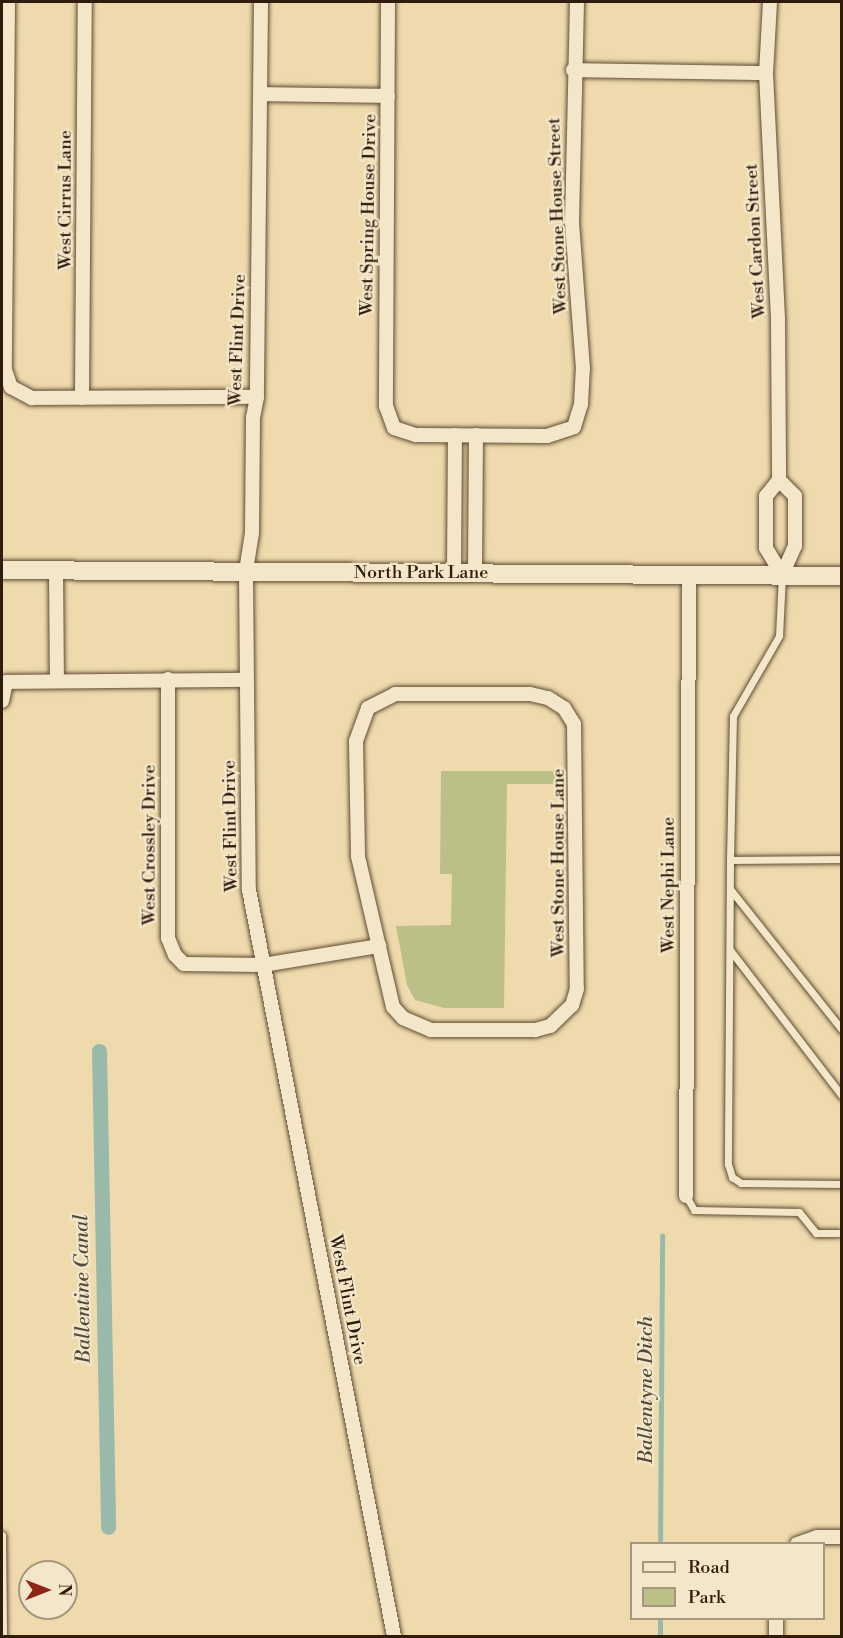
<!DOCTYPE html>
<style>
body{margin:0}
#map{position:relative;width:843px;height:1638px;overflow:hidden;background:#eedaac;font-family:"Libre Bodoni",serif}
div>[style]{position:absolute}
.green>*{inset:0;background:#bbbf88}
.stream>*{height:4.5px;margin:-2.25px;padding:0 2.25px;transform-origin:2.25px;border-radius:2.25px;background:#99baab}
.canal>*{height:15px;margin:-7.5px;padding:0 7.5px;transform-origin:7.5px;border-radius:7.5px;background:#99baab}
.roads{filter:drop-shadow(0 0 2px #604c35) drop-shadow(0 0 2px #604c35)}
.lane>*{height:7px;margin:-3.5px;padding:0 3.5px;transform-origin:3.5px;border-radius:3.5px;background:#f4e7c9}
.street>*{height:14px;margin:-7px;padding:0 7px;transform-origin:7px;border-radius:7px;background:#f4e7c9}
.secondary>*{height:18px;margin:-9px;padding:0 9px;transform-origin:9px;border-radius:9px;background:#f4e7c9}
span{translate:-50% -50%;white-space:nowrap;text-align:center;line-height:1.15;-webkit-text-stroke:4.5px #f4e7c9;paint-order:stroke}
.street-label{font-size:18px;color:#301c0d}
.water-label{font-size:20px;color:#504b3c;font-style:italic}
.frame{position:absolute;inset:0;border:3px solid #301c0d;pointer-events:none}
.legend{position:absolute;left:630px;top:1542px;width:195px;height:78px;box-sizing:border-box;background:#f4e7c9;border:2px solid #a6967e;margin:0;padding:8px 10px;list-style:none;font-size:18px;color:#301c0d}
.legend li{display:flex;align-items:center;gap:12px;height:30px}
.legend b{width:30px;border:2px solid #a6967e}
.north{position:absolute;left:18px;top:1560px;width:60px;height:60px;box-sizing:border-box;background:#f4e7c9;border:2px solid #a6967e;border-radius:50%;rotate:90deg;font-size:16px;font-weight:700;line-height:24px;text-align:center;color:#301c0d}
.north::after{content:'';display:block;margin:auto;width:21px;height:27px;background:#8f2418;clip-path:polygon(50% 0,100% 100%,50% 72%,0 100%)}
</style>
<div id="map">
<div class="green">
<div style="clip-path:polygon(441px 771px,560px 771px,560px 784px,507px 784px,504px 1008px,444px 1008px,415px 1000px,407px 985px,396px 926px,451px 925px,452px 874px,440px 874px)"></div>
</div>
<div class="stream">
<div style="left:660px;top:1544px;width:308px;rotate:-89.6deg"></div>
<div style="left:660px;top:1636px;width:18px;rotate:-90deg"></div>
</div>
<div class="canal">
<div style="left:99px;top:1051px;width:476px;rotate:88.9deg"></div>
</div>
<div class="roads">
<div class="lane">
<div style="left:782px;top:575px;width:61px;rotate:92.8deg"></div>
<div style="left:779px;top:636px;width:92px;rotate:119.9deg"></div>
<div style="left:733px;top:716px;width:144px;rotate:91.2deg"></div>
<div style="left:730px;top:860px;width:112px;rotate:-0.5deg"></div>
<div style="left:730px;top:860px;width:304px;rotate:90.4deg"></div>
<div style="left:728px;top:1164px;width:14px;rotate:73deg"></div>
<div style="left:732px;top:1177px;width:11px;rotate:34deg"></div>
<div style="left:741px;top:1183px;width:101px;rotate:0.6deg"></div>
<div style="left:730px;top:889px;width:180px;rotate:51.5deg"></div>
<div style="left:730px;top:950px;width:184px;rotate:52.5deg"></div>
<div style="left:686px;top:1196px;width:16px;rotate:60deg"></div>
<div style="left:694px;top:1210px;width:105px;rotate:1.1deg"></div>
<div style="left:799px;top:1212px;width:27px;rotate:51deg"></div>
<div style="left:816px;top:1233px;width:22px"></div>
<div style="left:2px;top:1535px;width:101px;rotate:89.4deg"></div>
</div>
<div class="street">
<div style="left:8px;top:2px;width:368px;rotate:90.5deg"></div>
<div style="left:5px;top:370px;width:18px;rotate:71deg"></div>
<div style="left:11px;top:387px;width:24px;rotate:28deg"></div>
<div style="left:32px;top:398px;width:225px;rotate:-0.3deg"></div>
<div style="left:261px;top:2px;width:395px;rotate:90.6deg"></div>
<div style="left:257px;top:397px;width:21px;rotate:101deg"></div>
<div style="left:253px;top:418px;width:115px;rotate:90.5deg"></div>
<div style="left:252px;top:533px;width:39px;rotate:99deg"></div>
<div style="left:246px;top:572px;width:318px;rotate:89.5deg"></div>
<div style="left:249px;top:890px;width:760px;rotate:79deg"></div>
<div style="left:388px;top:2px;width:404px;rotate:90.3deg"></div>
<div style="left:386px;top:406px;width:23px;rotate:70deg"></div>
<div style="left:394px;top:428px;width:23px;rotate:18deg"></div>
<div style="left:416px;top:435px;width:131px;rotate:0.4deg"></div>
<div style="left:547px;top:436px;width:28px;rotate:-18deg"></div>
<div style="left:574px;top:427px;width:24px;rotate:-73deg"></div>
<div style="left:581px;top:404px;width:35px;rotate:-87deg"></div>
<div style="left:583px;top:369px;width:147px;rotate:-94.3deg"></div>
<div style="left:572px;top:222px;width:220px;rotate:-88.7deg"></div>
<div style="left:770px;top:2px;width:71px;rotate:93.2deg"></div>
<div style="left:766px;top:73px;width:249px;rotate:87.2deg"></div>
<div style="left:778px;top:322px;width:158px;rotate:89.6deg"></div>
<div style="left:779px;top:480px;width:21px;rotate:129deg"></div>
<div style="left:766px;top:496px;width:52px;rotate:90deg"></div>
<div style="left:766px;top:548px;width:31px;rotate:59deg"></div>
<div style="left:782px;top:575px;width:32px;rotate:-66deg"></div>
<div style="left:795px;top:546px;width:50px;rotate:-90deg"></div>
<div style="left:795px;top:496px;width:23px;rotate:-135deg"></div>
<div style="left:573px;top:70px;width:193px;rotate:0.9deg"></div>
<div style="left:260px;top:94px;width:128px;rotate:0.9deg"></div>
<div style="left:82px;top:398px;width:396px;rotate:-89.6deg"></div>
<div style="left:56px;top:571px;width:108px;rotate:89.5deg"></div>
<div style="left:454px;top:573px;width:138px;rotate:-89.6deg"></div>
<div style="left:475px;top:574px;width:139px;rotate:-89.6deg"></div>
<div style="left:168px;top:679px;width:259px;rotate:90deg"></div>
<div style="left:168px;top:938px;width:18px;rotate:68deg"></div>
<div style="left:175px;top:955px;width:13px;rotate:45deg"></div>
<div style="left:184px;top:964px;width:79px;rotate:0.7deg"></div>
<div style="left:263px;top:965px;width:118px;rotate:-9.3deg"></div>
<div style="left:395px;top:694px;width:135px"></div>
<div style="left:530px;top:694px;width:18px;rotate:13deg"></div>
<div style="left:548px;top:698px;width:19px;rotate:32deg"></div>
<div style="left:564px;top:708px;width:19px;rotate:58deg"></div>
<div style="left:574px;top:724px;width:265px;rotate:89.4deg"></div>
<div style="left:577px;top:989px;width:17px;rotate:107deg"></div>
<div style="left:572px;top:1005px;width:30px;rotate:136deg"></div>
<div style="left:550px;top:1026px;width:16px;rotate:165deg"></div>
<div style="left:535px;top:1030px;width:104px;rotate:180deg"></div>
<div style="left:431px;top:1030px;width:30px;rotate:-157deg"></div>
<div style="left:403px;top:1018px;width:15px;rotate:-132deg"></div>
<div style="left:393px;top:1007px;width:155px;rotate:-103.1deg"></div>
<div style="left:358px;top:856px;width:115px;rotate:-91deg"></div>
<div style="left:356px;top:741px;width:35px;rotate:-70deg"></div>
<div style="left:368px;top:708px;width:30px;rotate:-27deg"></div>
<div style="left:2px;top:701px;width:19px;rotate:-78deg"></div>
<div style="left:6px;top:682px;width:241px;rotate:-0.5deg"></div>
<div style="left:686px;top:1196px;width:621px;rotate:-89.72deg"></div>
<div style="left:797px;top:1544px;width:21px;rotate:-19deg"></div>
<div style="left:817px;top:1537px;width:25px"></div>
<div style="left:776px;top:1636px;width:18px;rotate:-90deg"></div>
</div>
<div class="secondary">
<div style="left:2px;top:570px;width:840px;rotate:0.41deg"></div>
</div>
</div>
<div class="street-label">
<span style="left:66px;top:200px;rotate:-90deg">West Cirrus Lane</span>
<span style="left:369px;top:215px;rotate:-89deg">West Spring House Drive</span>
<span style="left:558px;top:216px;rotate:-92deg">West Stone House Street</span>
<span style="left:756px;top:241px;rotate:-93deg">West Cardon Street</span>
<span style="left:238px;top:340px;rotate:-88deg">West Flint Drive</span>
<span style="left:421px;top:573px">North Park Lane</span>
<span style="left:231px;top:826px;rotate:-91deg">West Flint Drive</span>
<span style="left:150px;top:845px;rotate:-90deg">West Crossley Drive</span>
<span style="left:559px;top:863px;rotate:-90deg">West Stone House Lane</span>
<span style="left:669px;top:885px;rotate:-90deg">West Nephi Lane</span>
<span style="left:347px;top:1300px;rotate:79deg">West Flint Drive</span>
</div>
<div class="water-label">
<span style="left:83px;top:1289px;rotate:-91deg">Ballentine Canal</span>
<span style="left:646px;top:1390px;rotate:-90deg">Ballentyne Ditch</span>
</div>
<div class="frame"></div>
<ul class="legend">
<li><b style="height:8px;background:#f4e7c9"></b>Road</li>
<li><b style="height:16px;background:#bbbf88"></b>Park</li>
</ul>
<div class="north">N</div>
</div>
